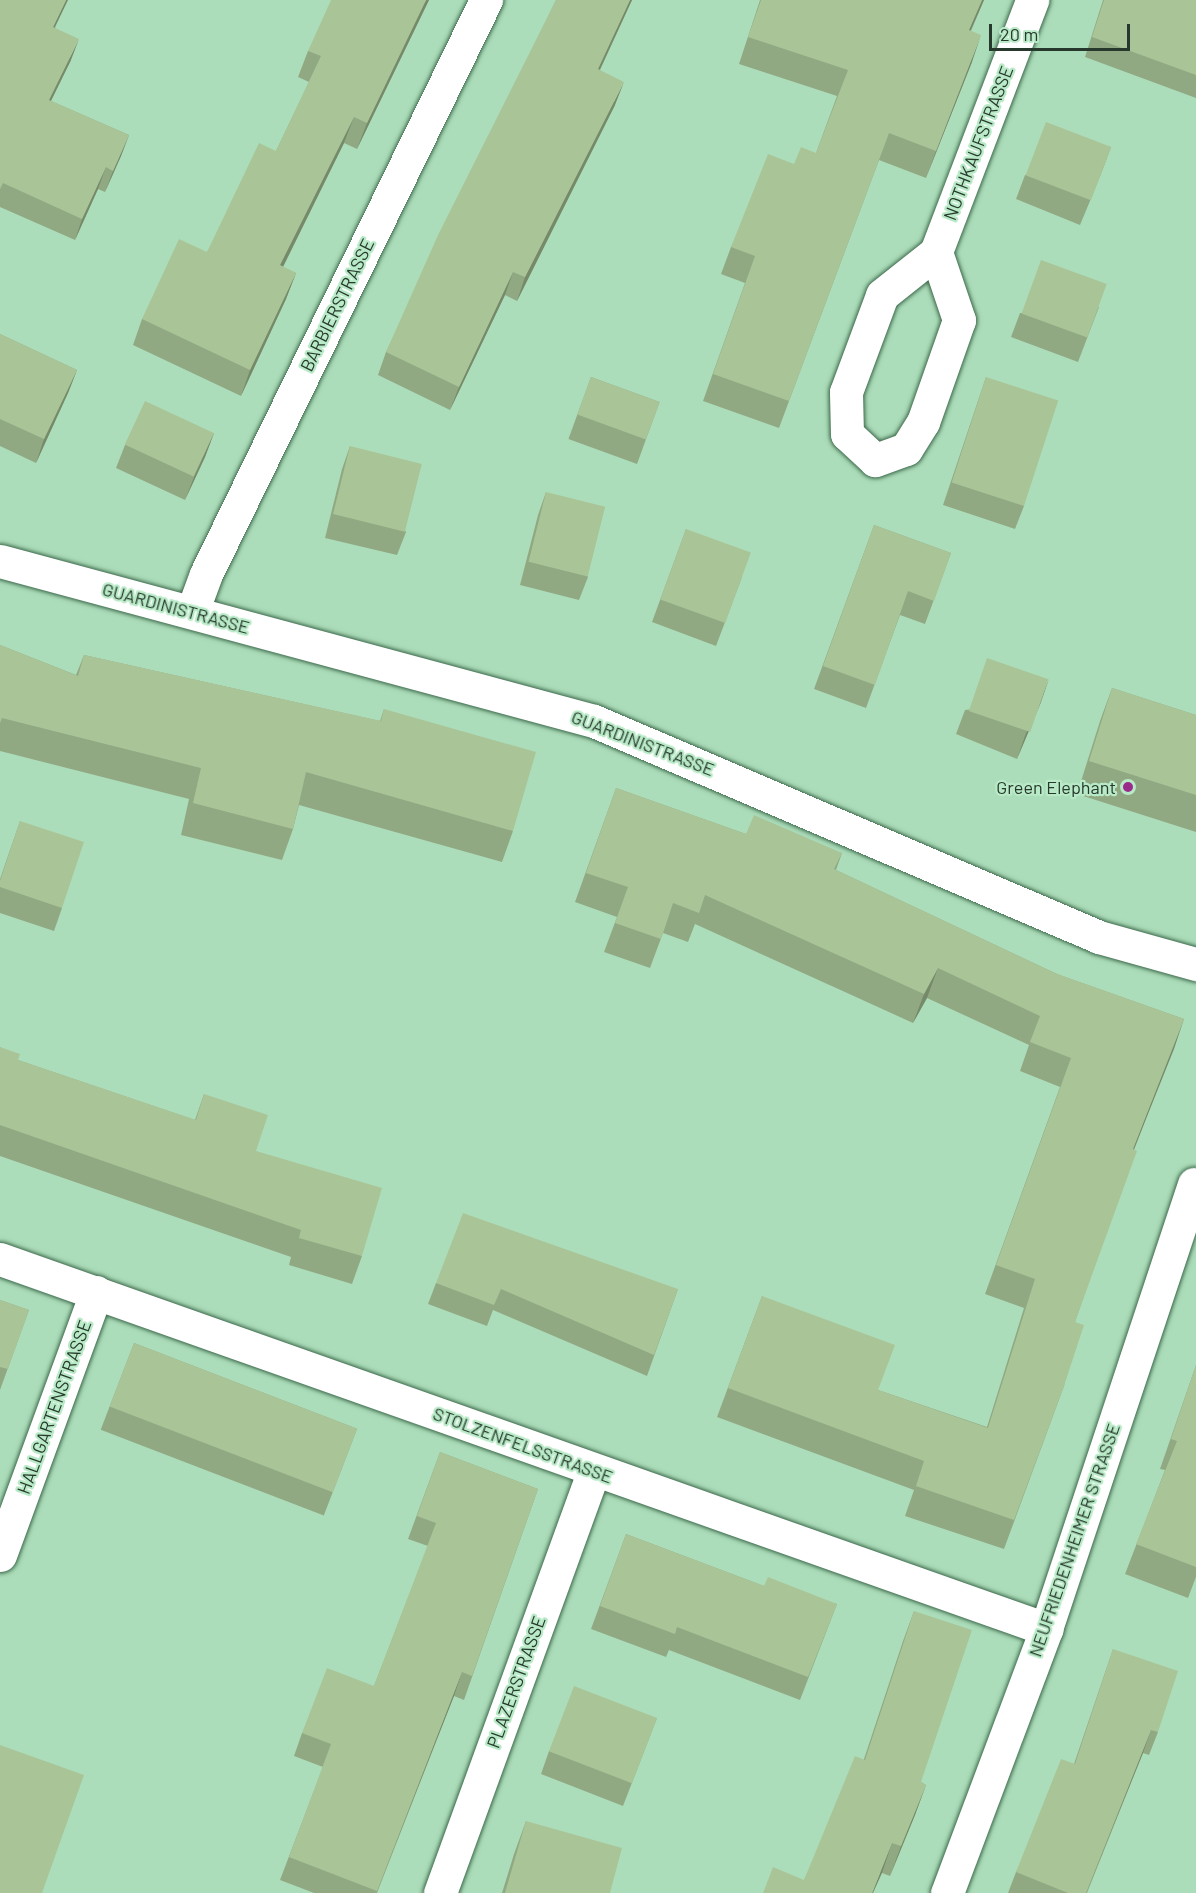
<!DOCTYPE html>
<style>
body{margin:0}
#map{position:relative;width:1196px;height:1893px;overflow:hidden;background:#acddba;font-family:Barlow,sans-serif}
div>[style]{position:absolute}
.roads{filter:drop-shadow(0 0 2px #3c694b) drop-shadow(0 0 2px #3c694b)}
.street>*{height:33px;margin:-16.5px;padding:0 16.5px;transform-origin:16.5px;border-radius:16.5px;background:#fff}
.wall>*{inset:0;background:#91a983;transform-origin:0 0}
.shaded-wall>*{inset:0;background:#768a6a}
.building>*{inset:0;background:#a9c598;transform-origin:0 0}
.dots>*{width:16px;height:16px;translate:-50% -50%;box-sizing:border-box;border:3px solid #b9eac7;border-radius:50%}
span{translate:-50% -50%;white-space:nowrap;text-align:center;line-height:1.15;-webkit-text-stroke:4.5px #b9eac7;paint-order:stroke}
.street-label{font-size:18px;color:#26392c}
.poi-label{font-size:18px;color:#26392c}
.right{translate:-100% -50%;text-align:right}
.scale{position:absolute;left:989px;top:24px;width:141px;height:27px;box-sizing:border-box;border:3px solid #26392c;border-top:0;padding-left:8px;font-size:18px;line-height:21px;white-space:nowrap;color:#26392c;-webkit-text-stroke:4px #b9eac7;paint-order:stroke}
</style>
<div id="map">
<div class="roads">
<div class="street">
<div style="left:936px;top:252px;width:72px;rotate:71.3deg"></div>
<div style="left:959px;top:320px;width:108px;rotate:109.4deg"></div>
<div style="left:923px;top:422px;width:32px;rotate:122deg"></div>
<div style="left:906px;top:449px;width:33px;rotate:160deg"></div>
<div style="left:875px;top:460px;width:38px;rotate:-137deg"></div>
<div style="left:847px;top:434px;width:42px;rotate:-91.4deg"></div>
<div style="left:846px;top:392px;width:103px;rotate:-69.6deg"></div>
<div style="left:882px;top:295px;width:69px;rotate:-38.5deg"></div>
<div style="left:936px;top:252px;width:270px;rotate:-69.1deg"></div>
<div style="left:0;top:561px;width:615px;rotate:15.08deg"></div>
<div style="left:594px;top:721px;width:549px;rotate:23.16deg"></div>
<div style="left:1099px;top:937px;width:101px;rotate:15.6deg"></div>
<div style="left:192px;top:612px;width:40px;rotate:-69.8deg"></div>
<div style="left:206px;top:574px;width:639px;rotate:-64deg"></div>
<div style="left:0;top:1259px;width:1110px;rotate:19.48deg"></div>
<div style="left:0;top:1555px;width:280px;rotate:-69.9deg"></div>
<div style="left:440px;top:1893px;width:448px;rotate:-70deg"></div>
<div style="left:947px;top:1893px;width:282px;rotate:-69.4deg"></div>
<div style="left:1046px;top:1629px;width:469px;rotate:-71.6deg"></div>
</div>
</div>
<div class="wall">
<div style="clip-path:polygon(0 0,55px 27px,71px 60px,51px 101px,129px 135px,121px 156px,105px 192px,98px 189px,75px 240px,0 207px)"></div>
<div style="clip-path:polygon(429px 0,357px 149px,344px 143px,283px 267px,296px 273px,286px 299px,241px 396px,133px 345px,142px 319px,207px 252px,276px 151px,309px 82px,298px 77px,308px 51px)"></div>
<div style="clip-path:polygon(556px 0,632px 0,600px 70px,615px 105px,517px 301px,505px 295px,450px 410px,378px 375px,386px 352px)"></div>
<div style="clip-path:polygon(760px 0,984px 0,971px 31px,972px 62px,926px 178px,879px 160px,779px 428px,703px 401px,745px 283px,721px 274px,731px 247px,794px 164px,816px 153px,837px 96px,739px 64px)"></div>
<div style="clip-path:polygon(1103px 0,1196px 0,1196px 98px,1085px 57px)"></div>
<div style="clip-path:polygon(1111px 147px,1080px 225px,1016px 199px,1025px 175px)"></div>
<div style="clip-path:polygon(1099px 307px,1078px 362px,1011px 337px,1020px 313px)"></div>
<div style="clip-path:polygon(0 334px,77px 370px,68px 393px,36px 463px,0 446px)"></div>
<div style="left:591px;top:377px;width:73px;height:66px;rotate:20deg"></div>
<div style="clip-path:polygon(986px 377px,1024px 506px,1015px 529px,943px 505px)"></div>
<div style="clip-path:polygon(214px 433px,205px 457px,185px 500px,116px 468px,125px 445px)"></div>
<div style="clip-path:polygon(350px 446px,406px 532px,397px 555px,325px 538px,342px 469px)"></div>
<div style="clip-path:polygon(546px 492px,588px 577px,579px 600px,520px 585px,538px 515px)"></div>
<div style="clip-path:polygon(874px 525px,951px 553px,925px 624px,900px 615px,866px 708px,814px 689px)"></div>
<div style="clip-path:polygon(686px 529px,742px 577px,716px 646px,652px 622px)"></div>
<div style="clip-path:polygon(0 645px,76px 675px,84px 655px,380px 721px,384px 709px,513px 831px,502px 862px,299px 805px,293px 829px,282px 860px,181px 835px,189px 799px,0 751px)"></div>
<div style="clip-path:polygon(1112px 688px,1196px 715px,1196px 832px,1077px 794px,1100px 721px)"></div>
<div style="clip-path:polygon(1041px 702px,1017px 759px,956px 734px,965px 710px)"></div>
<div style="clip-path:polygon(616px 788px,746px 834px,842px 853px,836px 870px,1057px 974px,1184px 1019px,1134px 1150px,1075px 1322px,1064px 1386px,1004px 1549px,905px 1516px,914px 1490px,717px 1417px,762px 1296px,878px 1390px,987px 1427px,1024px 1308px,985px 1294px,1060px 1087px,1020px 1071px,1029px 1045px,927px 998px,913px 1023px,695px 924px,688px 942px,663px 933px,650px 968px,604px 952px,617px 917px,575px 902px)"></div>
<div style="clip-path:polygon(20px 821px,62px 908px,54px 931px,0 913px,0 879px)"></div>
<div style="clip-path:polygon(0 1047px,18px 1060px,195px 1120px,204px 1094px,256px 1151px,362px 1256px,352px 1284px,289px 1265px,291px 1257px,0 1156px)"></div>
<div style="clip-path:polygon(436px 1283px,678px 1289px,647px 1376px,493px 1310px,487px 1326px,428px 1304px)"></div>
<div style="clip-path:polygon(0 1300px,29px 1310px,0 1390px)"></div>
<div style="left:134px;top:1343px;width:239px;height:93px;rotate:21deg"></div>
<div style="clip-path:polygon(1196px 1365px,1196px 1577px,1188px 1598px,1125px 1574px,1165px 1470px,1160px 1469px)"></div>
<div style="clip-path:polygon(440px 1452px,538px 1489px,464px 1700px,454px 1696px,377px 1893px,314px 1893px,280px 1880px,323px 1767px,294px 1756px,302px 1733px,374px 1686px,428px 1546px,408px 1539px)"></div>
<div style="clip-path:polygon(626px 1534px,764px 1586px,837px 1604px,800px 1700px,669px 1650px,666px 1657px,591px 1629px)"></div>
<div style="clip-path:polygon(914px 1611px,921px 1782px,926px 1785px,915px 1815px,890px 1876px,882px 1873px,804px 1880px,864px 1759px,903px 1641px)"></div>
<div style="clip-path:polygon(1113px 1649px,1158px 1732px,1149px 1755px,1143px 1753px,1087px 1893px,1008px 1893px,1016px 1872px,1074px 1764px)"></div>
<div style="clip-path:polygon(657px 1718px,623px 1806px,541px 1774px,549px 1751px)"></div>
<div style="clip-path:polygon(526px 1821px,610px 1893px,502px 1893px,514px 1854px)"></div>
</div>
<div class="shaded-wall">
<div style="clip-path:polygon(66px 0,68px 0,45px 48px,53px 27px)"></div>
<div style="clip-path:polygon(426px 0,429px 0,357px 149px,367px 123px)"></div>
<div style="clip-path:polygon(630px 0,632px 0,589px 93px,598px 69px)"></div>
<div style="clip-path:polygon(982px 0,984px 0,959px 57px,969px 30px)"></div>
<div style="clip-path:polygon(981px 35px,972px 62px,926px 178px,936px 151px)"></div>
<div style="clip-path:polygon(79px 39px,71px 60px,41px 121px,49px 100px)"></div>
<div style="clip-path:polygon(624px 82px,615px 105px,517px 301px,525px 277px)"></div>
<div style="clip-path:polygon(354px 117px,344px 143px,271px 291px,280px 265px)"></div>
<div style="clip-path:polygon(129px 135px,121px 156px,105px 192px,113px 171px)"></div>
<div style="clip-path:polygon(1111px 147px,1102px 171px,1080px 225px,1089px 202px)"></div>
<div style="clip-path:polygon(106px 167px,98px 189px,75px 240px,82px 219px)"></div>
<div style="clip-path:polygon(513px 272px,505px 295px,450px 410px,459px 387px)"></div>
<div style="clip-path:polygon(296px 273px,286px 299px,241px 396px,250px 370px)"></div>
<div style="clip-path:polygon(77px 370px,68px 393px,36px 463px,44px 439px)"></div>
<div style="clip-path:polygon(214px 433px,205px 457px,185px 500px,194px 477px)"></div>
<div style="clip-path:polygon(1049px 679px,1041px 702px,1017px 759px,1025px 736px)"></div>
<div style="clip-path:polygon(938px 968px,927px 998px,913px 1023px,924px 994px)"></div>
<div style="clip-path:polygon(1184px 1019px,1174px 1049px,1122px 1179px,1133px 1149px)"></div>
<div style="clip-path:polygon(462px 1672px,454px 1696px,376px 1893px)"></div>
<div style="clip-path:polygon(1151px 1730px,1143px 1753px,1086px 1893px)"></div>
<div style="clip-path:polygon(926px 1785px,915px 1815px,890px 1876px,901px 1846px)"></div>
<div style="clip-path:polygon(892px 1843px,882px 1873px,873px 1893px,872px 1893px)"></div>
</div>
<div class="building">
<div style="clip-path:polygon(0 0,66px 0,53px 27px,79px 39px,49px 100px,129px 135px,113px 171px,106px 167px,82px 219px,3px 183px,0 189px)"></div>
<div style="clip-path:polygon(331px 0,426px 0,367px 123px,354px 117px,280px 265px,296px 273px,250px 370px,142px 319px,179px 239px,207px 252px,259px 143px,276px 151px,321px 56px,308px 51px)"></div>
<div style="clip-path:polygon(556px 0,630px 0,598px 69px,624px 82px,525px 277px,513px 272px,459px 387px,386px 352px,438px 235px)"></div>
<div style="clip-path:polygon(761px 0,982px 0,969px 30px,981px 35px,936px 151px,889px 133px,789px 401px,713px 374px,755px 256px,731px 247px,768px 154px,794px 164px,801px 147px,816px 153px,848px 70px,748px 37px)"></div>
<div style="clip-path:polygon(1104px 0,1196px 0,1196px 75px,1092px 37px)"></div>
<div style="left:1046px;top:122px;width:70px;height:57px;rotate:21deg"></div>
<div style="left:1041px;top:260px;width:70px;height:57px;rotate:20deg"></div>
<div style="clip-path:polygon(0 334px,77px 370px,44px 439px,0 419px)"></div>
<div style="left:591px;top:377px;width:73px;height:40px;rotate:20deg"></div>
<div style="left:986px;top:377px;width:76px;height:111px;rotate:18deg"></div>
<div style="left:145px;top:401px;width:76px;height:48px;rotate:25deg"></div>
<div style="left:350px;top:446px;width:74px;height:70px;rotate:14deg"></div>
<div style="left:546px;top:492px;width:61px;height:72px;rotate:14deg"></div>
<div style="clip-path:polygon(874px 525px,951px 553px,934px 601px,908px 591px,875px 685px,823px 666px)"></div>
<div style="left:686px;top:529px;width:69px;height:75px;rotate:20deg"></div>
<div style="clip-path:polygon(0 645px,78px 676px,84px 655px,381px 721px,384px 709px,536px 752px,513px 831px,306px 772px,293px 829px,193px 803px,201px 768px,2px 718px,0 723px)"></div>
<div style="left:987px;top:658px;width:65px;height:56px;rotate:19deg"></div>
<div style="clip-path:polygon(1112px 688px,1196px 715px,1196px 795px,1089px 761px)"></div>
<div style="clip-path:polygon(616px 788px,746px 834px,754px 815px,842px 853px,834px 869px,1057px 974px,1184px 1019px,1133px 1149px,1137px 1151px,1075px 1322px,1084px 1325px,1064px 1386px,1014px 1520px,916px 1486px,924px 1461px,728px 1388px,762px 1296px,895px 1345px,878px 1390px,988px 1428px,1035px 1279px,996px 1265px,1071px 1058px,1030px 1042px,1040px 1016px,938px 968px,924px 994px,705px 895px,699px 913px,673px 903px,661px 939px,615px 923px,628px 887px,586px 873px)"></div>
<div style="clip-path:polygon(20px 821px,84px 842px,62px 908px,0 887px,0 881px)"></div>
<div style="clip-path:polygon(0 1047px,20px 1054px,18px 1060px,196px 1120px,204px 1094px,268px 1115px,256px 1151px,382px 1188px,362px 1256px,299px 1238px,301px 1230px,0 1125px)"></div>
<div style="clip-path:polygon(463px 1213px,678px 1289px,654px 1355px,501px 1289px,494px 1305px,436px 1283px)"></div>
<div style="clip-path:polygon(0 1300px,29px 1310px,8px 1369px,0 1367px)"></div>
<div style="left:134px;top:1343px;width:239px;height:68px;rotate:21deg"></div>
<div style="clip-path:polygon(1196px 1365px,1196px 1567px,1136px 1544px,1177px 1441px,1171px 1439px)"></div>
<div style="clip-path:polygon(440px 1452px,538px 1489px,472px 1676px,462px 1672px,377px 1891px,289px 1857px,331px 1744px,302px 1733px,327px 1668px,374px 1686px,436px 1523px,417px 1516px)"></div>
<div style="clip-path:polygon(626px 1534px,764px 1586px,768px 1577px,837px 1604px,808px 1677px,677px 1627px,675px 1634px,600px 1606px)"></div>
<div style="clip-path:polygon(914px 1611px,972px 1630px,921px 1782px,926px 1785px,901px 1846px,892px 1843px,872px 1893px,763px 1893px,773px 1867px,804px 1880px,855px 1756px,865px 1760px)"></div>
<div style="clip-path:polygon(1113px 1649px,1178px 1671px,1158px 1732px,1151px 1730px,1086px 1893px,1068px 1893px,1016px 1872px,1061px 1759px,1075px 1764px)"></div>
<div style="left:574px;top:1686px;width:89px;height:70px;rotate:21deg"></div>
<div style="clip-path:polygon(0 1745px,84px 1775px,42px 1893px,0 1893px)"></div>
<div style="clip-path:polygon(526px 1821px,622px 1848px,610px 1893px,505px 1893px)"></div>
</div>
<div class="dots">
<div style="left:1128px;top:787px;background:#9a2b8b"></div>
</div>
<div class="street-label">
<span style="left:978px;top:143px;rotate:-69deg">NOTHKAUFSTRASSE</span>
<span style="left:337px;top:305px;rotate:-64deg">BARBIERSTRASSE</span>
<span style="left:176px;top:608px;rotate:15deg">GUARDINISTRASSE</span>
<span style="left:643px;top:743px;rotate:21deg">GUARDINISTRASSE</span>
<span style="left:54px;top:1407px;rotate:-70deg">HALLGARTENSTRASSE</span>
<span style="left:523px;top:1445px;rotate:20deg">STOLZENFELSSTRASSE</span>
<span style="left:1074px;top:1540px;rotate:-71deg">NEUFRIEDENHEIMER STRASSE</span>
<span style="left:516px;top:1682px;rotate:-70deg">PLAZERSTRASSE</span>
</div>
<div class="poi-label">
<span class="right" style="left:1116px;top:787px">Green Elephant</span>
</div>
<div class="scale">20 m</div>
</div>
